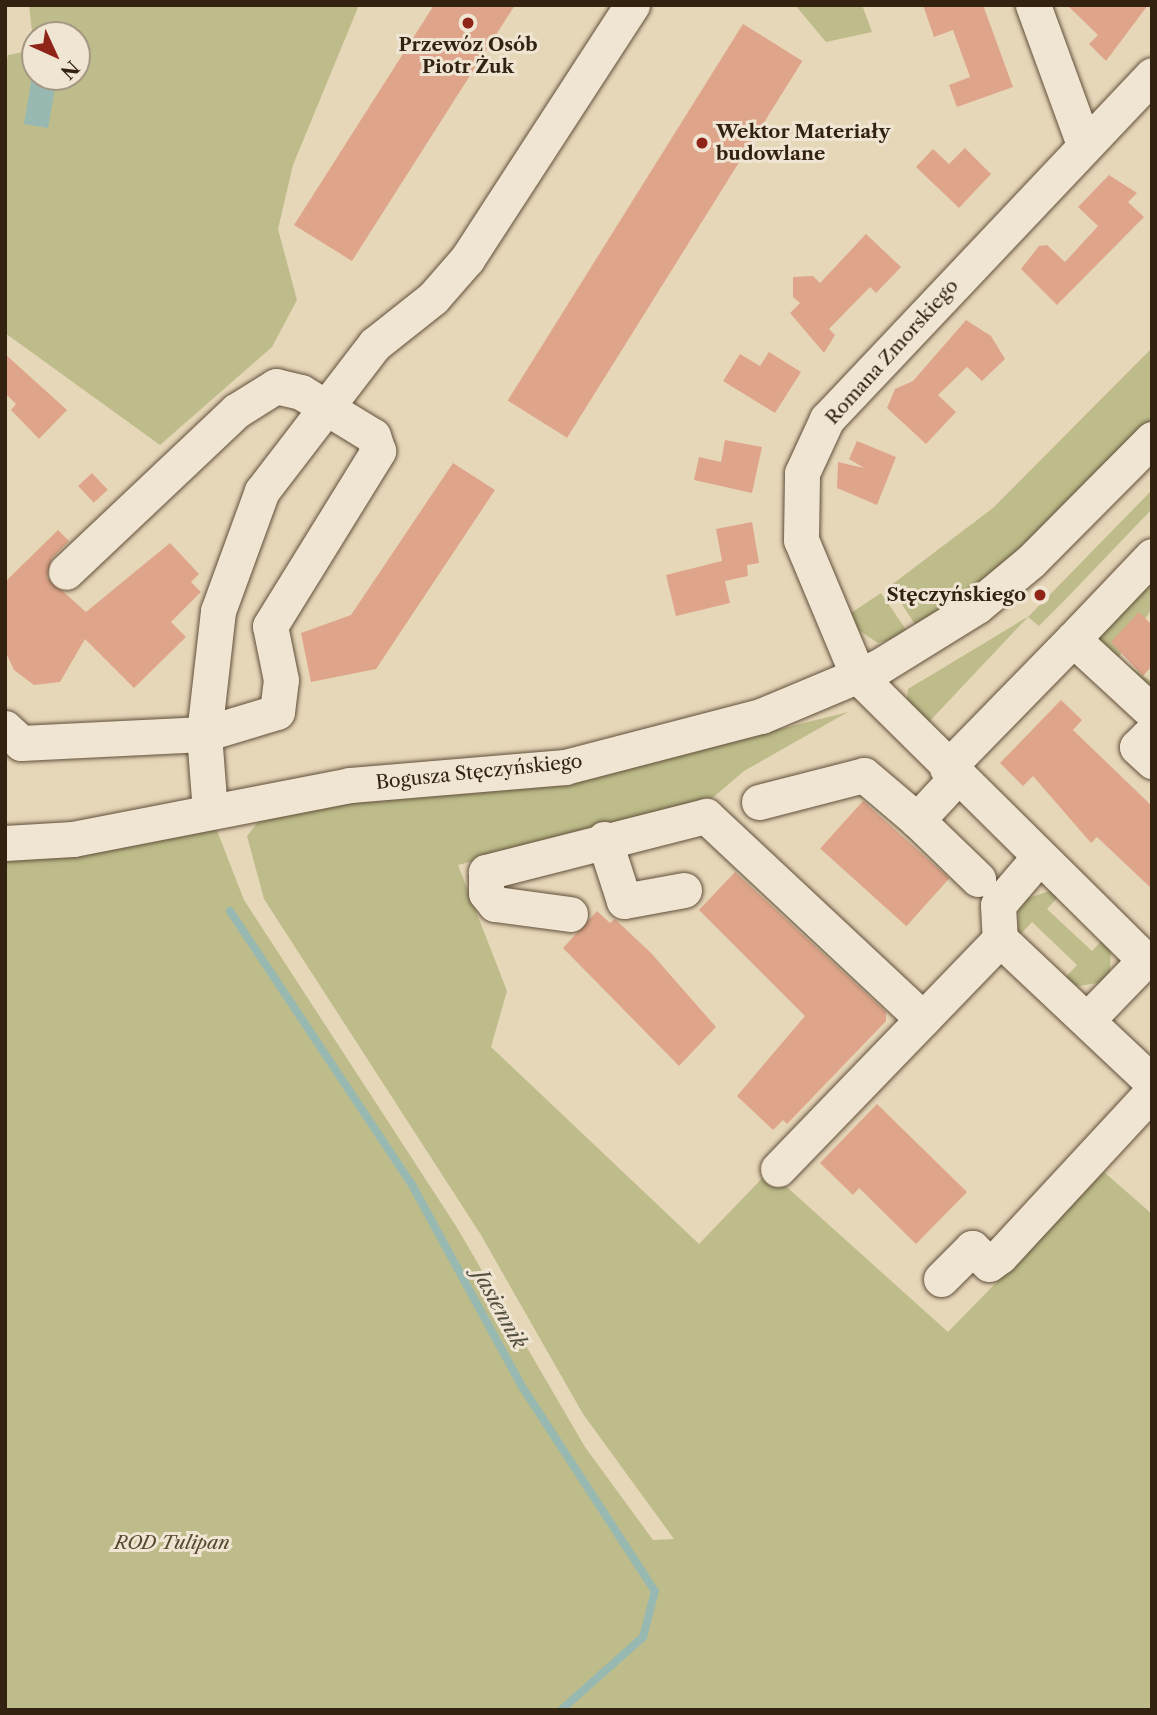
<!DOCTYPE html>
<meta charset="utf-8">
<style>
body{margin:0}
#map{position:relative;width:1157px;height:1715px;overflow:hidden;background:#e7d7b9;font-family:"Libre Caslon Text",serif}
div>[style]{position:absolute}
.green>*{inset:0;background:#bdbc8a}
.water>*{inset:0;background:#97b9b2}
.stream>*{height:8px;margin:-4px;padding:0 4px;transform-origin:4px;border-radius:4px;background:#97b9b2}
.building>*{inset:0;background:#dfa58a;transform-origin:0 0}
.roads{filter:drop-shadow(0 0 2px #614f3a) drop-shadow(0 0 2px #614f3a)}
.minor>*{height:35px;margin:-17.5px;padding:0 17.5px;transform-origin:17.5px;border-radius:17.5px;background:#efe5d2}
.dots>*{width:19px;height:19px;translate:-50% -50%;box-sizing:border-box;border:4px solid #efe5d2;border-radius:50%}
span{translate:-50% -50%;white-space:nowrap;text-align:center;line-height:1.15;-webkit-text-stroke:6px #efe5d2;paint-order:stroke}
.poi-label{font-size:19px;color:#342210;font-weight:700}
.left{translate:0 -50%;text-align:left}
.right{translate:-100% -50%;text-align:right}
.street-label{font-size:19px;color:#342210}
.park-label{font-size:19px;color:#56482e;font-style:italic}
.water-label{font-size:21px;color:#524f41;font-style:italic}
.frame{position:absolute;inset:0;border:7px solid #342210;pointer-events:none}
.north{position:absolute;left:21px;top:21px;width:70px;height:70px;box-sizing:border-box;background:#efe5d2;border:2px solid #a49784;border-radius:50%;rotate:135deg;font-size:19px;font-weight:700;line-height:28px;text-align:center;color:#342210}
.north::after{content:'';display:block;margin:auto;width:24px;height:32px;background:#8f2418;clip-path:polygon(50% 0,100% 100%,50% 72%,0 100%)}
</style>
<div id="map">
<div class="green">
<div style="clip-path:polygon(evenodd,29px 5px,359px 5px,293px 165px,278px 229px,297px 300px,272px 347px,160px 445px,5px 333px,5px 71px,8px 55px,34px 50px,29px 5px,35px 35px,77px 35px,77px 77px,35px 77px,35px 35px)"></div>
<div style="clip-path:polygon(795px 5px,862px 5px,872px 32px,826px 42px)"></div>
<div style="clip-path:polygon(1152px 348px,1152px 422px,973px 592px,918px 629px,890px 586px,993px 508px)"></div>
<div style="clip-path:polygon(1152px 490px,1152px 509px,1062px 603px,1039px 626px,1028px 617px,927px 724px,907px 701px,908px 689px,1029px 616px)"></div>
<div style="clip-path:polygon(1152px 570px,1152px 609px,1118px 658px,1152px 682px,1152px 691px,1099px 652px,1096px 628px)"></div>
<div style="clip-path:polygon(881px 593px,909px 634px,878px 643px,842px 619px)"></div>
<div style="clip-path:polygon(848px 712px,744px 771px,709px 801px,458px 865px,507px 991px,491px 1047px,699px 1244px,769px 1171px,948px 1332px,1104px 1172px,1152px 1214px,1152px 1710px,5px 1710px,5px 856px,216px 828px,244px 900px,456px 1226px,585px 1447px,653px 1540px,674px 1539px,583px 1414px,481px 1235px,264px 899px,247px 836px,261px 818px,330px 801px,576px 780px)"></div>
<div style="clip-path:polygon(1050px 891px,1061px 894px,1047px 909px,1092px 951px,1105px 937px,1111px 943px,1110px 975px,1103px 982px,1079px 986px,1063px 980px,1077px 965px,1032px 922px,1018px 937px,1019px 901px)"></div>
</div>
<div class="water">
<div style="clip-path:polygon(34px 65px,35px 77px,57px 77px,48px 128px,24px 124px)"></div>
</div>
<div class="stream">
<div style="left:230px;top:911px;width:327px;rotate:56.4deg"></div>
<div style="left:411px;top:1183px;width:230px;rotate:61.4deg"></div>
<div style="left:521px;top:1385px;width:246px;rotate:57deg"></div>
<div style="left:655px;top:1591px;width:48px;rotate:104.6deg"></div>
<div style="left:643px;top:1637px;width:110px;rotate:138.3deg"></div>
</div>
<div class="building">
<div style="clip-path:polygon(434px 5px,515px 5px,352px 261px,294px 225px)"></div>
<div style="clip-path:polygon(923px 5px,983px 5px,1013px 87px,957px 107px,949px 85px,970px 77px,953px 30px,934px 37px)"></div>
<div style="clip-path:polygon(1067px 5px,1148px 5px,1106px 61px,1089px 44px,1098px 35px)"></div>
<div style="left:743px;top:24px;width:70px;height:444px;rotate:32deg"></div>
<div style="clip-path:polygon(965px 148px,991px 174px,959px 208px,916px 167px,933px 149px,949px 164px)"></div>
<div style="clip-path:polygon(1109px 175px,1137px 193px,1128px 202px,1144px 217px,1057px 305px,1021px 269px,1039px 246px,1047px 245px,1065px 262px,1098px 226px,1078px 207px)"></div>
<div style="clip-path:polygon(866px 234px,901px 267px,876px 293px,870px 287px,829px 329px,835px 335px,824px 353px,790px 313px,800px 303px,793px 297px,793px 277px,813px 276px,820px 283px)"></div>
<div style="clip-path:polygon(966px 320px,991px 336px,1005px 359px,982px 381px,967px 367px,938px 395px,956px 412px,926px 444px,887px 408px,895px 389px,913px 381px)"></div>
<div style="clip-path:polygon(769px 352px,801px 372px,775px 413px,723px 381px,740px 354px,760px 366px)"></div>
<div style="clip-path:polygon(5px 354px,67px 410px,39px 439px,11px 410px,16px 404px,5px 393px)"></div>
<div style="clip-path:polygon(725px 440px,762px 447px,752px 493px,694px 480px,699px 457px,721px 462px)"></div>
<div style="clip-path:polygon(857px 441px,896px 457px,877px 505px,837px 488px,838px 462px,864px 468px,849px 459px)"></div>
<div style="clip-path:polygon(453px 463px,495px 490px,376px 669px,311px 682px,301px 633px,351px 615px)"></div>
<div style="left:92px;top:473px;width:23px;height:19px;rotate:47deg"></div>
<div style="clip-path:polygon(752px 522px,759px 563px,747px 565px,748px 576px,725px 581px,730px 603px,676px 616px,666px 575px,722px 561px,716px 529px)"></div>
<div style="clip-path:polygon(58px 530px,69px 541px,52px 558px,47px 577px,86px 612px,170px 543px,199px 574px,191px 582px,201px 592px,171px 622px,186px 637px,134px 688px,85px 639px,60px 682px,34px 685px,14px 670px,5px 651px,5px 582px)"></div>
<div style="clip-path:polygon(1139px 612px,1152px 625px,1152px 666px,1143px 676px,1111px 642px)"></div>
<div style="clip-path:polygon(1061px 700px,1082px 720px,1073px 730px,1152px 806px,1152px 889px,1097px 837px,1091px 843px,1033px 776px,1023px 786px,1000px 763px)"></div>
<div style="left:863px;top:801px;width:116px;height:64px;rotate:42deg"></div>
<div style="clip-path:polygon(735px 872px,886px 1012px,886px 1021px,787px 1124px,783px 1120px,773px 1130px,737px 1096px,805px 1016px,699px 910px)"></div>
<div style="clip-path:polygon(597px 911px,610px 923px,615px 919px,651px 953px,716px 1027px,679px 1066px,563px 948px)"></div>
<div style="clip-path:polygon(877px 1104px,967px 1192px,916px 1244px,859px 1188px,853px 1195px,820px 1163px)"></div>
</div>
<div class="roads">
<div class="minor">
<div style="left:1033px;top:5px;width:148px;rotate:69.9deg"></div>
<div style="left:1152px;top:556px;width:115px;rotate:133.6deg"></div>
<div style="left:1073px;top:639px;width:108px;rotate:42.7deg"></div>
<div style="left:5px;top:728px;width:22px;rotate:43deg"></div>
<div style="left:21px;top:743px;width:183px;rotate:-2.8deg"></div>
<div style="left:204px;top:734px;width:76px;rotate:-16.8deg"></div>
<div style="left:277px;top:712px;width:32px;rotate:-83deg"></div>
<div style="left:281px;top:680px;width:55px;rotate:-101.5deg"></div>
<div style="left:270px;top:626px;width:206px;rotate:-58.3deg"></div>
<div style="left:378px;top:451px;width:16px;rotate:-108deg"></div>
<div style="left:373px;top:436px;width:84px;rotate:-148.6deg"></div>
<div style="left:301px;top:392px;width:26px;rotate:-167deg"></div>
<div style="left:276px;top:386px;width:47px;rotate:148deg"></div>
<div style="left:236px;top:411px;width:234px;rotate:136.6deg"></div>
<div style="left:1152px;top:732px;width:21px;rotate:135deg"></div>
<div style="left:1137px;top:747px;width:21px;rotate:43deg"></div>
<div style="left:947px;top:768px;width:180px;rotate:-45.7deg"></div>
<div style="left:957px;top:777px;width:59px;rotate:132.9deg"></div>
<div style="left:917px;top:820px;width:85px;rotate:44deg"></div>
<div style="left:759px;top:802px;width:108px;rotate:-14.4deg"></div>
<div style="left:864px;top:775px;width:70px;rotate:40.3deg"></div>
<div style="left:210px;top:812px;width:78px;rotate:-94.4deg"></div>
<div style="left:204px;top:734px;width:124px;rotate:-83.5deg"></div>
<div style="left:218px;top:611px;width:128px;rotate:-69.9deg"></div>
<div style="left:262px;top:491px;width:185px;rotate:-52.5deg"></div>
<div style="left:375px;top:344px;width:74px;rotate:-38.4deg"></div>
<div style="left:433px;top:298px;width:52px;rotate:-48.9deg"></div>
<div style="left:467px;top:259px;width:303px;rotate:-57deg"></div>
<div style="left:604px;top:839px;width:65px;rotate:72.1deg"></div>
<div style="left:624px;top:901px;width:61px;rotate:-10.4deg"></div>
<div style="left:5px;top:843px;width:68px;rotate:-3.4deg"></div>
<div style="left:73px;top:839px;width:282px;rotate:-11deg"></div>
<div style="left:350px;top:785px;width:216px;rotate:-4.8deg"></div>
<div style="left:565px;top:767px;width:203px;rotate:-14.6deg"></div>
<div style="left:761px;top:716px;width:129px;rotate:-22.8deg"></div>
<div style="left:880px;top:666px;width:114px;rotate:-31.7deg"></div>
<div style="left:977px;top:606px;width:70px;rotate:-39.8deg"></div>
<div style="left:1031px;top:561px;width:172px;rotate:-45.2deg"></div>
<div style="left:1039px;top:857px;width:63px;rotate:130.5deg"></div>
<div style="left:998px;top:905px;width:34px;rotate:87deg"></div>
<div style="left:1000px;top:939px;width:209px;rotate:43.3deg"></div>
<div style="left:570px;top:914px;width:76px;rotate:-172.4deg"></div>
<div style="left:495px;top:904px;width:14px;rotate:-129deg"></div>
<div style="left:486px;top:893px;width:21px;rotate:-90deg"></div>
<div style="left:486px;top:872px;width:227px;rotate:-14.3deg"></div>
<div style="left:706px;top:816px;width:297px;rotate:43.1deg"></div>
<div style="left:1087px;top:1020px;width:83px;rotate:-46deg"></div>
<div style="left:1145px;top:960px;width:404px;rotate:-135.3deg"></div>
<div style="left:858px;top:676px;width:147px;rotate:-112.7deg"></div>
<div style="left:801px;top:540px;width:67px;rotate:-89.1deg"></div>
<div style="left:802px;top:473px;width:60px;rotate:-65.2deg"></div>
<div style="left:827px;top:419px;width:473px;rotate:-46.6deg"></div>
<div style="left:778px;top:1169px;width:320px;rotate:-46deg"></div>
<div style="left:941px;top:1279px;width:44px;rotate:-45deg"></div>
<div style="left:972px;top:1248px;width:23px;rotate:43deg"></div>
<div style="left:989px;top:1264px;width:14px;rotate:-36deg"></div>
<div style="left:1000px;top:1256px;width:224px;rotate:-47.2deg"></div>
</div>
</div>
<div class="dots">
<div style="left:468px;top:23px;background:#8f2418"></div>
<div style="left:702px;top:143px;background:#8f2418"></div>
<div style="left:1040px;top:595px;background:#8f2418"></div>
</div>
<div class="poi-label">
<span style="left:468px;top:56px">Przewóz Osób<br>Piotr Żuk</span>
<span class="left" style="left:716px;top:143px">Wektor Materiały<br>budowlane</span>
<span class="right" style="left:1026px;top:595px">Stęczyńskiego</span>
</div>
<div class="street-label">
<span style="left:892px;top:352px;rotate:-48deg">Romana Zmorskiego</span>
<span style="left:479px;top:772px;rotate:-6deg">Bogusza Stęczyńskiego</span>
</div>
<div class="park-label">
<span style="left:172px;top:1543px">ROD Tulipan</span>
</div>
<div class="water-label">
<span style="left:500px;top:1309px;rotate:61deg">Jasiennik</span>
</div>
<div class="frame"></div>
<div class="north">N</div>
</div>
